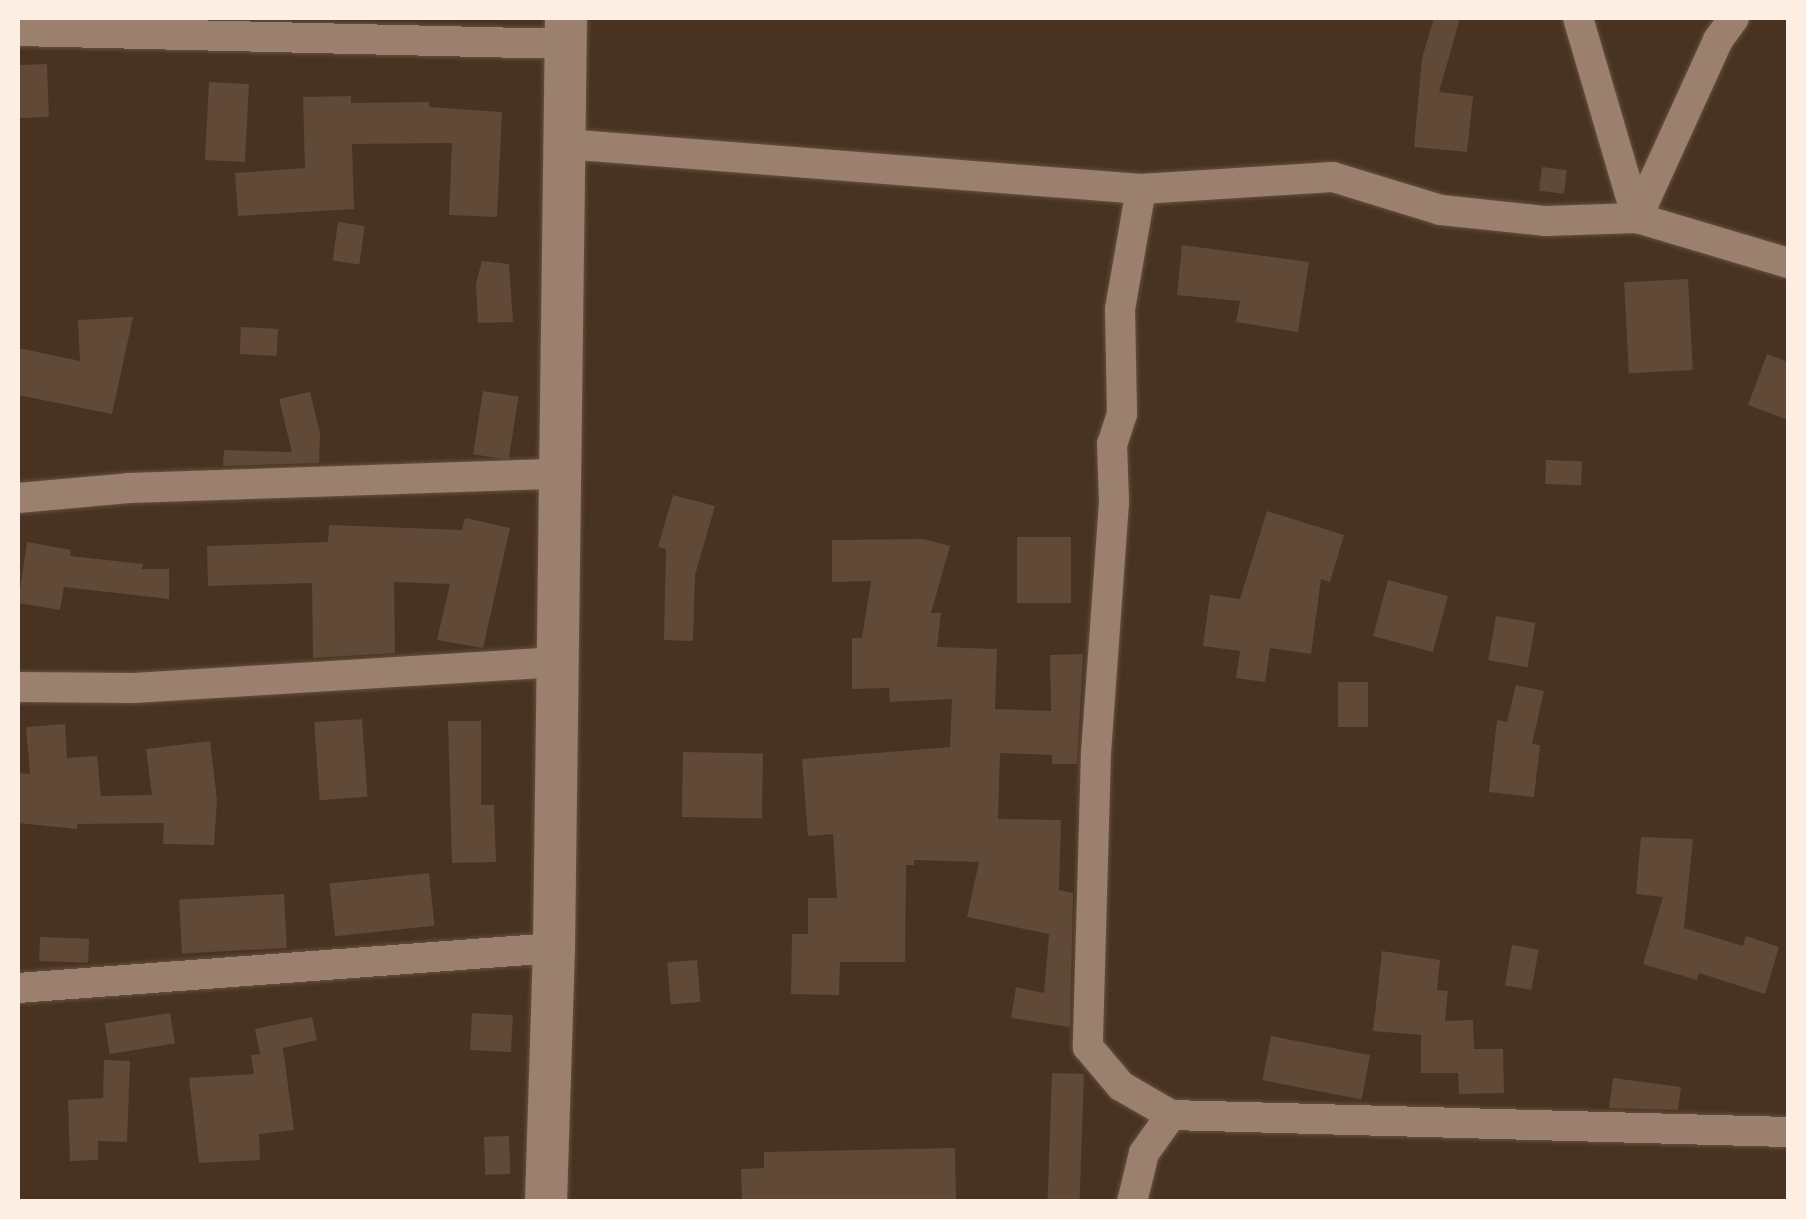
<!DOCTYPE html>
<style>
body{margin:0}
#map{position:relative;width:1806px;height:1219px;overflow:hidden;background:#483221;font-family:Overpass,sans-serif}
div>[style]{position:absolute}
.building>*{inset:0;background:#604937;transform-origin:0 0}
.roads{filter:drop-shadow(0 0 2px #645042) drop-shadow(0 0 2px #645042)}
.minor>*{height:30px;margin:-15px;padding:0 15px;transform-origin:15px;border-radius:15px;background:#9a806d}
.secondary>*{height:42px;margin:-21px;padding:0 21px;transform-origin:21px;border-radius:21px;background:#9a806d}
span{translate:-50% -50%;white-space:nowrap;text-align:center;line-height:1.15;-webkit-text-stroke:9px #3d2817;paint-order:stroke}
.frame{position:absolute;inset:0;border:20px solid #fdeee4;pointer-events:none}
</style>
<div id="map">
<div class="building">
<div style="clip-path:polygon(1434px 18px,1460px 18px,1439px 92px,1473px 96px,1467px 152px,1414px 147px,1422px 58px)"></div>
<div style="left:47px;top:64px;width:53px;height:29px;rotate:88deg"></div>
<div style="left:209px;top:82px;width:40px;height:78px;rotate:3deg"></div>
<div style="clip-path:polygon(351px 96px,351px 103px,429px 102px,429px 107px,502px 112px,497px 217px,449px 215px,452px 143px,352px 144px,354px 209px,238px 216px,235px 173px,305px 168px,303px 97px)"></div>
<div style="left:1542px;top:167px;width:25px;height:24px;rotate:7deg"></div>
<div style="left:338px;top:222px;width:27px;height:39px;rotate:8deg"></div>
<div style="clip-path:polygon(1182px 245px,1309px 262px,1298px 332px,1236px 322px,1240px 301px,1177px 295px)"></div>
<div style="clip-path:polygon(482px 261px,509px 264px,513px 322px,478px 323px,476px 284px)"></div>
<div style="left:1688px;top:279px;width:91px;height:64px;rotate:87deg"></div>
<div style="clip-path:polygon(133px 317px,112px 414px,18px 395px,18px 348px,80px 361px,78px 320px)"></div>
<div style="left:241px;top:327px;width:37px;height:27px;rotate:3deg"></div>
<div style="clip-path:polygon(1767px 354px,1788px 362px,1788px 420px,1748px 405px)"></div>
<div style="left:483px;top:391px;width:36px;height:64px;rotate:9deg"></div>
<div style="clip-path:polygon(310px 392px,320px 433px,319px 463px,223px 466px,224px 450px,292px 452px,279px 399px)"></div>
<div style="left:1546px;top:460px;width:36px;height:24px;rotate:2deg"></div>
<div style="clip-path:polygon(673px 495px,715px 506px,695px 575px,693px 641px,664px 640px,666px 549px,658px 547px)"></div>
<div style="clip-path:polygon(1267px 511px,1344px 535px,1330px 582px,1321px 579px,1311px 654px,1270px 648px,1265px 682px,1236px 678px,1240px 651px,1203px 646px,1210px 595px,1240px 599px)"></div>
<div style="clip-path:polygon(465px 518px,510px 528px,483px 648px,437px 640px,450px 584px,394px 582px,395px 653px,313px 658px,312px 583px,208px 586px,207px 546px,328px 542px,329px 525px,462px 530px)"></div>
<div style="left:1071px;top:537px;width:66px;height:54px;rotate:90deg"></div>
<div style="clip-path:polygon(923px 539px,950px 546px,931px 613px,941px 613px,937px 647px,997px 649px,995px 709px,1051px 711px,1050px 655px,1083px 654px,1077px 764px,1052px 764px,1052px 755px,1000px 753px,998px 819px,1061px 820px,1059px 890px,1073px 893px,1070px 1027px,1011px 1018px,1016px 987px,1044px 993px,1049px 934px,967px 917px,979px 862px,914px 860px,914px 865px,906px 865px,905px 962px,840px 962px,839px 995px,791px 994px,792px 934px,808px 934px,808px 898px,837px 898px,833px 834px,808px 836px,802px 759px,950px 747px,952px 699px,890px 702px,889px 688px,852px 689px,852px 638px,862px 638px,871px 581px,832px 582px,832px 540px)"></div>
<div style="clip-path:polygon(27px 542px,71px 550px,70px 556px,143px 564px,142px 569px,169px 569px,169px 599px,64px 587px,60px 610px,18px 603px)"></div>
<div style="left:1388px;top:580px;width:62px;height:58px;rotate:15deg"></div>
<div style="left:1496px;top:616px;width:40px;height:45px;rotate:10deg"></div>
<div style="left:1338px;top:682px;width:30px;height:45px"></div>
<div style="clip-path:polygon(1516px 685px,1544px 691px,1532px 744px,1540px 745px,1534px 797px,1489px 792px,1497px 720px,1507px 722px)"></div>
<div style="left:362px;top:719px;width:78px;height:48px;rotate:86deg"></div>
<div style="clip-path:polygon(448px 721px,481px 721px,481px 805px,494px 805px,496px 862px,452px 863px)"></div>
<div style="clip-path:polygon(65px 724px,67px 758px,97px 756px,101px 796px,152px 795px,146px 749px,210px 741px,217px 800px,214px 845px,163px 844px,164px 823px,77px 824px,77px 829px,18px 823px,18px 773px,30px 774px,26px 727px)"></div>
<div style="left:683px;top:752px;width:80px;height:65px;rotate:1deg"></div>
<div style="clip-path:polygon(1641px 837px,1693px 839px,1684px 928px,1743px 946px,1746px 936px,1779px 947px,1765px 994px,1699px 973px,1697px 980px,1643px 964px,1663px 897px,1636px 894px)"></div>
<div style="left:429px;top:873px;width:53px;height:100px;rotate:84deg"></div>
<div style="left:284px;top:894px;width:54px;height:105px;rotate:87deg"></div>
<div style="left:40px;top:937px;width:49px;height:24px;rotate:2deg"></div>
<div style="left:1512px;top:945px;width:27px;height:41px;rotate:10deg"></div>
<div style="clip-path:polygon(1382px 951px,1440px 960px,1437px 990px,1448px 991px,1445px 1021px,1473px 1020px,1474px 1049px,1503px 1049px,1504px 1093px,1459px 1094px,1458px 1073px,1421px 1073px,1421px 1035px,1373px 1031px)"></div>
<div style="left:697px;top:960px;width:42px;height:30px;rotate:85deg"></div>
<div style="left:170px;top:1013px;width:31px;height:66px;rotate:81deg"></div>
<div style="left:472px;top:1013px;width:41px;height:37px;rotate:3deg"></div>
<div style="clip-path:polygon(312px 1017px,317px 1040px,283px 1048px,294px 1130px,259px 1134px,260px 1160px,199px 1163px,189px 1078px,254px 1074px,251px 1055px,260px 1054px,255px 1029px)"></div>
<div style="left:1271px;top:1036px;width:101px;height:45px;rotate:11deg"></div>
<div style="clip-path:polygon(104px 1060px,130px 1061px,127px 1142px,98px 1141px,98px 1160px,70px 1161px,68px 1100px,103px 1098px)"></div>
<div style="left:1052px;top:1073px;width:32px;height:129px;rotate:2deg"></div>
<div style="clip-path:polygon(1613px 1078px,1681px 1087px,1678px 1110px,1609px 1108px)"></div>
<div style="left:509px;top:1136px;width:38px;height:25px;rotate:88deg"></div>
<div style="clip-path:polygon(955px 1148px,956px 1202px,742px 1202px,741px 1169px,764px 1168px,764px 1152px)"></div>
</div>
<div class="roads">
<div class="minor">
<div style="left:1578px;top:18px;width:209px;rotate:73.6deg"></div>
<div style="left:1637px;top:218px;width:158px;rotate:16.6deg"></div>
<div style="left:18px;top:31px;width:547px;rotate:1.36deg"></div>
<div style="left:565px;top:144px;width:578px;rotate:4.47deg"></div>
<div style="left:1141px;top:189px;width:192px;rotate:-3.6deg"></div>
<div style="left:1333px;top:177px;width:113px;rotate:17deg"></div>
<div style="left:1441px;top:210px;width:106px;rotate:6deg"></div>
<div style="left:1546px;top:221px;width:91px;rotate:-1.9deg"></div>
<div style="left:1637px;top:218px;width:196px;rotate:-65.5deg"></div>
<div style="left:1718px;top:40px;width:27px;rotate:-54deg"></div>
<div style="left:1141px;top:189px;width:122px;rotate:99.9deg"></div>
<div style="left:1120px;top:309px;width:105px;rotate:88.9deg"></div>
<div style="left:1122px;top:414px;width:32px;rotate:108deg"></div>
<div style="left:1112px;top:444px;width:58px;rotate:88deg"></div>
<div style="left:1114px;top:502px;width:251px;rotate:94.1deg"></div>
<div style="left:1096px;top:752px;width:295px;rotate:91.6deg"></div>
<div style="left:1088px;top:1047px;width:51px;rotate:49.8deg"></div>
<div style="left:1121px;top:1086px;width:58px;rotate:30.1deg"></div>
<div style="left:1171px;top:1115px;width:617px;rotate:1.58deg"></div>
<div style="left:18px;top:498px;width:111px;rotate:-5.1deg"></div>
<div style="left:129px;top:488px;width:432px;rotate:-1.9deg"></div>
<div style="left:18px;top:687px;width:116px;rotate:0.5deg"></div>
<div style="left:134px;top:688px;width:425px;rotate:-3.5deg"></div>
<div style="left:18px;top:988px;width:537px;rotate:-4.27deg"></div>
<div style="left:1132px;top:1202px;width:50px;rotate:-76.2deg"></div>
<div style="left:1144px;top:1153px;width:47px;rotate:-54.6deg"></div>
</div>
<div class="secondary">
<div style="left:546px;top:1202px;width:254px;rotate:-88.2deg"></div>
<div style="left:554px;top:948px;width:930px;rotate:-89.26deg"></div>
</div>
</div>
<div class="frame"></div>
</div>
